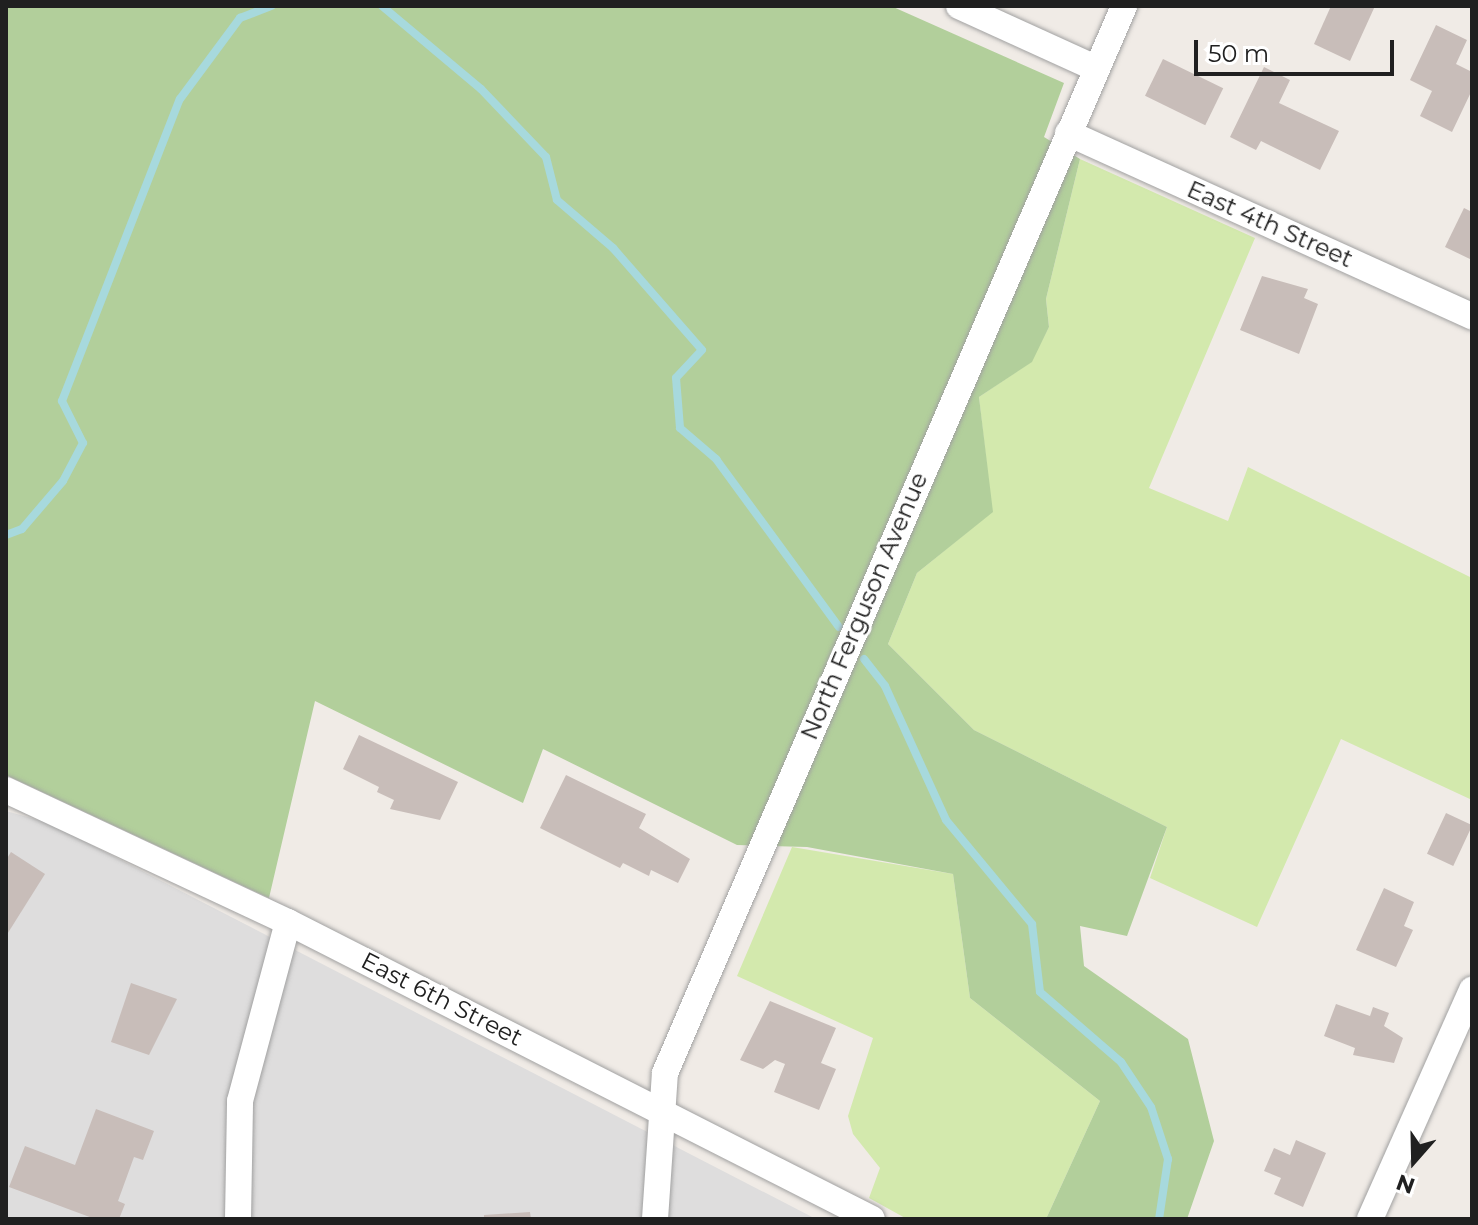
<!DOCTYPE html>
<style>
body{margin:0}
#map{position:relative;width:1478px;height:1225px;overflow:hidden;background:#f0ebe6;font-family:Montserrat,sans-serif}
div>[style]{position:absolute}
.residential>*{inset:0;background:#dedddd}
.grass>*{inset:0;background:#d3e9ad}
.forest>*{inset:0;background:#b2cf9b}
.stream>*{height:8px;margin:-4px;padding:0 4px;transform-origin:4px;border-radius:4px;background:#a7d9dd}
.building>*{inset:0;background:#c8bdb9;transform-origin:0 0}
.roads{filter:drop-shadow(0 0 2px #a1a1a1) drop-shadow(0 0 2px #a1a1a1)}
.street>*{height:26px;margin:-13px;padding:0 13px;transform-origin:13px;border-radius:13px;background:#fff}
span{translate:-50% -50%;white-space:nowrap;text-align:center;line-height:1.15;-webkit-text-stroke:6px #fff;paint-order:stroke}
.street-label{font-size:24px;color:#202020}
.frame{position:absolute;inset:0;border:8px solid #202020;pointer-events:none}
.north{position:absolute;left:1374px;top:1121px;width:80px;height:80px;-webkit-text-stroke:6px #fff;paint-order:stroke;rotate:200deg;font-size:22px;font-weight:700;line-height:32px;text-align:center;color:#202020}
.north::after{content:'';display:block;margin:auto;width:28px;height:36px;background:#202020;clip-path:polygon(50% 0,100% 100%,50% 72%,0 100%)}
.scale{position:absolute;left:1194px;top:40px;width:200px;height:36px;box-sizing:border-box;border:4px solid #202020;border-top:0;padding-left:10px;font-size:24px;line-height:28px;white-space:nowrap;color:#202020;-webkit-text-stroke:6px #fff;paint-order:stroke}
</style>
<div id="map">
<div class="residential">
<div style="clip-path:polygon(6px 811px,49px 823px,816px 1219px,6px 1219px)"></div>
</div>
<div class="grass">
<div style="clip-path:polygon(1080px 159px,1255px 238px,1149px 488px,1228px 521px,1248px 467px,1472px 578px,1472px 800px,1341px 739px,1257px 927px,1150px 878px,1167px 827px,974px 730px,888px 644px,917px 573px,992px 512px,979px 397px,1031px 362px,1049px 327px,1046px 299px)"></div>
<div style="clip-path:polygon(792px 847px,953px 874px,970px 998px,1100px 1101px,1046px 1219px,907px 1219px,869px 1198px,880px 1168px,853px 1134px,848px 1116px,873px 1038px,737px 976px)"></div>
</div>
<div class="forest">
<div style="clip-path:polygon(6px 6px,891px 6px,1064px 83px,1044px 137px,1080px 159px,1046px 299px,1049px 327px,1032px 362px,979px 397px,993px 512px,917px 573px,888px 644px,974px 730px,1167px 827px,1127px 936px,1080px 926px,1084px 966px,1188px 1039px,1214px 1141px,1187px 1219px,1046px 1219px,1100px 1101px,970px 998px,953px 874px,807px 847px,737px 845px,543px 749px,523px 803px,315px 701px,269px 898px,6px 775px)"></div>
</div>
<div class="stream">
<div style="left:382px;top:6px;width:129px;rotate:40deg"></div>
<div style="left:481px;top:89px;width:94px;rotate:46.3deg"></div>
<div style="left:546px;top:157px;width:44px;rotate:75.7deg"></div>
<div style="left:557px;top:200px;width:74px;rotate:40.6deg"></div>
<div style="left:613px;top:248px;width:135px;rotate:48.9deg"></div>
<div style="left:702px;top:350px;width:38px;rotate:133deg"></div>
<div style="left:676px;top:378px;width:50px;rotate:85.4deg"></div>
<div style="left:680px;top:428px;width:48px;rotate:40.7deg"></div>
<div style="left:716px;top:459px;width:208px;rotate:53.8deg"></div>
<div style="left:6px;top:535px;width:17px;rotate:-21deg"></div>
<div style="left:22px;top:529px;width:63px;rotate:-49.5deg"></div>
<div style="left:63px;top:481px;width:43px;rotate:-62.2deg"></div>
<div style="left:83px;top:443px;width:47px;rotate:-116.6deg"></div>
<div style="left:62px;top:401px;width:324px;rotate:-68.7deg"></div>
<div style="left:180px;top:99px;width:101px;rotate:-53.5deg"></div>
<div style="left:240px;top:18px;width:34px;rotate:-21deg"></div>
<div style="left:864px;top:659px;width:34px;rotate:52deg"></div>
<div style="left:885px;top:686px;width:147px;rotate:65.5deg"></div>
<div style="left:946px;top:820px;width:135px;rotate:50.4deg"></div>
<div style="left:1032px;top:924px;width:68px;rotate:83.3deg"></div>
<div style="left:1040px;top:992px;width:107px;rotate:40.8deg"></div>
<div style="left:1121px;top:1062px;width:54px;rotate:56.3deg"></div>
<div style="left:1151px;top:1107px;width:55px;rotate:71.9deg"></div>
<div style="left:1168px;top:1159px;width:61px;rotate:98.5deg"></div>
</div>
<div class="building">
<div style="clip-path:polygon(1331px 6px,1375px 6px,1350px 61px,1314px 44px)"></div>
<div style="clip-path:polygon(1436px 25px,1467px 40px,1456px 64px,1472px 72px,1472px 90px,1452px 132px,1420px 116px,1432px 91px,1410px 80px)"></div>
<div style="left:1163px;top:59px;width:67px;height:41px;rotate:26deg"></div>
<div style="clip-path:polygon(1264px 67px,1290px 80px,1279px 103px,1339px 131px,1320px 170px,1261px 141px,1256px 150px,1230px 137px)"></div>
<div style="clip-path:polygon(1464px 208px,1472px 212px,1472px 260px,1445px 247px)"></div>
<div style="clip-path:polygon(1262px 276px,1308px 289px,1304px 298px,1318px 304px,1299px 354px,1240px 330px)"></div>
<div style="clip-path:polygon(359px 735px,458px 782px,440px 820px,390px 809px,394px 800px,377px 792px,379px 787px,343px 769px)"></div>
<div style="clip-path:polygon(566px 775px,646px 814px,639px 828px,690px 859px,678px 883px,651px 870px,649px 876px,623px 863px,620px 868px,540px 828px)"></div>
<div style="left:1446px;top:813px;width:29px;height:45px;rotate:25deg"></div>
<div style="clip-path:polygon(11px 852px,45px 874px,6px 936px,6px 860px)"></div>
<div style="clip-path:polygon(1384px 888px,1414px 902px,1404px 926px,1413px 930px,1396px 967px,1356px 950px)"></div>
<div style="clip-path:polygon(131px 983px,177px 999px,149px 1055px,111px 1042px)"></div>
<div style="clip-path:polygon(770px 1001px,836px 1028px,821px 1063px,836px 1069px,819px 1110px,774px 1092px,785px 1064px,775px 1060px,763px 1069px,740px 1060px)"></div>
<div style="clip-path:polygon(1336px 1004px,1370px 1016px,1373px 1007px,1389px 1013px,1384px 1026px,1403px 1038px,1394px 1063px,1353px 1055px,1355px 1048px,1324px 1036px)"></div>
<div style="clip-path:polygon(96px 1109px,154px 1131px,143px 1160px,134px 1157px,118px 1201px,125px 1204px,119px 1219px,95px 1219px,9px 1187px,25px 1146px,75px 1165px)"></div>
<div style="clip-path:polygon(1296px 1140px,1326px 1153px,1303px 1207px,1274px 1194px,1281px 1178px,1264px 1171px,1274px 1148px,1290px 1155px)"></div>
<div style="clip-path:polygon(530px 1212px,531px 1219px,484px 1219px,484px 1215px)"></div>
</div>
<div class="roads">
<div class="street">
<div style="left:959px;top:6px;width:149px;rotate:24.5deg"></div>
<div style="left:1068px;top:133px;width:444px;rotate:24.4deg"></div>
<div style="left:6px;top:790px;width:311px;rotate:25.1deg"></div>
<div style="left:288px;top:922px;width:655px;rotate:26.96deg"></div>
<div style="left:238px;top:1219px;width:118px;rotate:-89deg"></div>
<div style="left:240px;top:1101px;width:185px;rotate:-75deg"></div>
<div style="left:655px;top:1219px;width:146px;rotate:-86.1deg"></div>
<div style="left:665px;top:1073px;width:1162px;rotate:-66.72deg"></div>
<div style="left:1370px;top:1219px;width:251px;rotate:-66deg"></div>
</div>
</div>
<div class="street-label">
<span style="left:1270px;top:224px;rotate:24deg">East 4th Street</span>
<span style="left:864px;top:606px;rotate:-67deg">North Ferguson Avenue</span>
<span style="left:442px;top:999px;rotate:27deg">East 6th Street</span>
</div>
<div class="frame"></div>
<div class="north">N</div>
<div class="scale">50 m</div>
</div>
